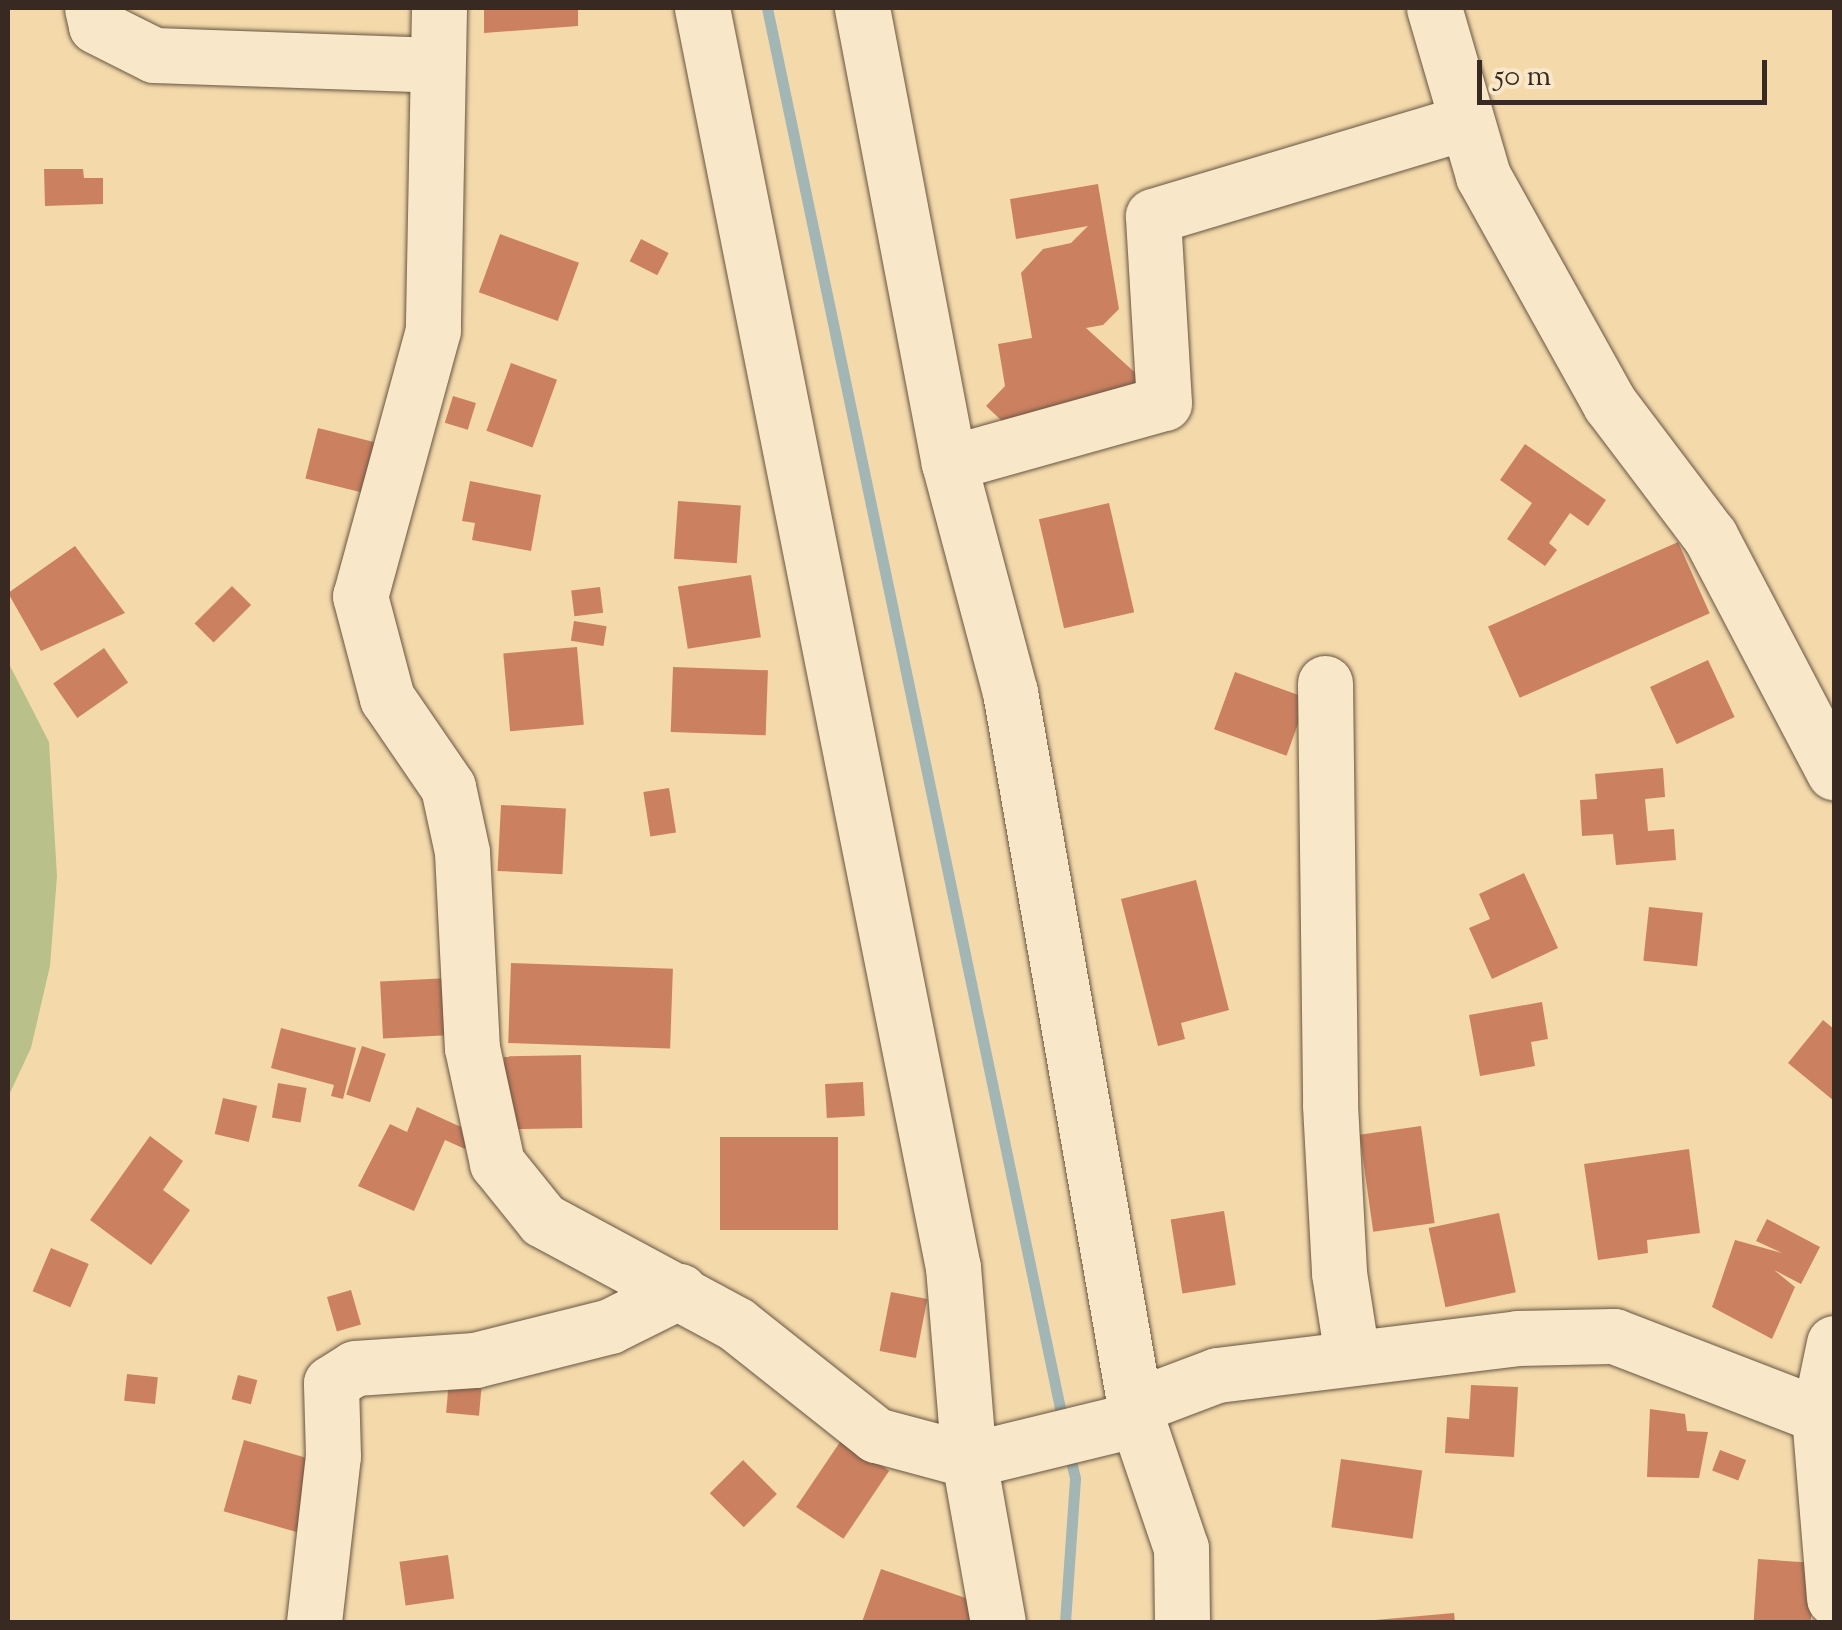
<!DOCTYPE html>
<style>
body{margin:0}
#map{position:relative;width:1842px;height:1630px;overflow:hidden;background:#f4daaa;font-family:"Sorts Mill Goudy",serif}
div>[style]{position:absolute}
.green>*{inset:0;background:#bac08a}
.stream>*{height:11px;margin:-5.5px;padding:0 5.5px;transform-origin:5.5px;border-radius:5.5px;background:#a2b7b5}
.building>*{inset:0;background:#cb8160;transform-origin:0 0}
.roads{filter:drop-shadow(0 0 2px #675644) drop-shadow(0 0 2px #675644)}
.minor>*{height:55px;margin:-27.5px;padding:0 27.5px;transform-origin:27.5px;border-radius:27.5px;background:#f8e7c8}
span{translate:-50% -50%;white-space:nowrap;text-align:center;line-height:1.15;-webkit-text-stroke:8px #f8e7c8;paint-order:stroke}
.frame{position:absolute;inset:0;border:10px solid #382a22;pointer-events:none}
.scale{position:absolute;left:1477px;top:60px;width:290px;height:45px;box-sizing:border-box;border:5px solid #382a22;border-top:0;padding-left:12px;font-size:30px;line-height:35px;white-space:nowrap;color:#382a22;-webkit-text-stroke:8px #f8e7c8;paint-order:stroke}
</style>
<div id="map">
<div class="green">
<div style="clip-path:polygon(8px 662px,49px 742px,57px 876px,50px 966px,31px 1048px,8px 1097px)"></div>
</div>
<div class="stream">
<div style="left:767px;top:8px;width:1446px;rotate:78.18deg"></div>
<div style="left:1065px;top:1622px;width:144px;rotate:-86deg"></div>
<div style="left:1075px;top:1478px;width:28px;rotate:-103deg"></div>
</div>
<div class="building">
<div style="clip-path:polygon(484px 8px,578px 8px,578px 26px,484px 33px)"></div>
<div style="clip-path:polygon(44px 169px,83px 169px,84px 178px,103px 178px,103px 204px,45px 206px)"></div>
<div style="clip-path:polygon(1098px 184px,1119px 309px,1103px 325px,1086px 328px,1142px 379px,1088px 424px,1018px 436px,986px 406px,1005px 386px,998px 344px,1032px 338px,1021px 273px,1043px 249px,1071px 243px,1088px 226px,1016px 239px,1010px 199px)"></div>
<div style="left:500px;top:234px;width:84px;height:62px;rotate:20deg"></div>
<div style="left:641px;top:239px;width:31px;height:25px;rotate:27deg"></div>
<div style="left:511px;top:363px;width:49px;height:72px;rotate:20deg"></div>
<div style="left:453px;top:396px;width:24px;height:28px;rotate:17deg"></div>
<div style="left:318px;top:428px;width:74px;height:52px;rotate:14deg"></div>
<div style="clip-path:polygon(1525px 444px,1606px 500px,1588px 526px,1570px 513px,1549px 543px,1557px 550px,1545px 566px,1507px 539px,1532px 503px,1500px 480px)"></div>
<div style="clip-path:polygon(470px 481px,541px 495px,531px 551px,472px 540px,475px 523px,462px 521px)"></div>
<div style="left:678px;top:501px;width:63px;height:58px;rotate:4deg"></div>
<div style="left:1109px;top:503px;width:112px;height:72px;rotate:77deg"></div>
<div style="left:1678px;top:542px;width:78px;height:208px;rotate:66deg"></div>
<div style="clip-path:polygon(75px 546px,125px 613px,41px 651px,8px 593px)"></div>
<div style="left:751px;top:575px;width:63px;height:74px;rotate:81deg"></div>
<div style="left:232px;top:586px;width:27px;height:53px;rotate:45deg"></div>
<div style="left:600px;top:587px;width:26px;height:29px;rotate:83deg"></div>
<div style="left:574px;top:621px;width:33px;height:20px;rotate:9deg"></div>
<div style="left:577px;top:647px;width:78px;height:74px;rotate:85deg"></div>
<div style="left:104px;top:648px;width:42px;height:62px;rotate:55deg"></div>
<div style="left:1708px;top:660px;width:63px;height:64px;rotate:65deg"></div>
<div style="left:673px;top:667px;width:95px;height:65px;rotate:2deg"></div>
<div style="left:1235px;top:672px;width:77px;height:61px;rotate:20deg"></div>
<div style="clip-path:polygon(1663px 768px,1665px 797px,1645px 799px,1648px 831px,1674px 829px,1676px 860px,1616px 865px,1613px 834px,1582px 836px,1580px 800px,1597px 799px,1595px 774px)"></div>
<div style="left:669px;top:788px;width:45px;height:26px;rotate:81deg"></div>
<div style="left:501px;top:805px;width:65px;height:66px;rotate:3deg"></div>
<div style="clip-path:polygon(1524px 873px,1558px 948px,1492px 979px,1469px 928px,1490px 919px,1479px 894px)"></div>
<div style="clip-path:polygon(1196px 880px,1229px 1010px,1181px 1023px,1185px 1039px,1158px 1046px,1121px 899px)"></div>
<div style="left:1649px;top:907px;width:54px;height:54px;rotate:6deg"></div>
<div style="left:511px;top:963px;width:162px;height:80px;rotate:2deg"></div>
<div style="left:449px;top:978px;width:57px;height:69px;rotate:87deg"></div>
<div style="clip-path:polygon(1542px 1002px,1548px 1039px,1531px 1042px,1535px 1066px,1480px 1076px,1469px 1015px)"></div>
<div style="clip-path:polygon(1823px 1020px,1834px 1029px,1834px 1101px,1788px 1063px)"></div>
<div style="clip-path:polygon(281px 1028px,356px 1048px,343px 1099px,331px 1096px,334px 1085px,271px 1068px)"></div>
<div style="left:362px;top:1046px;width:25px;height:51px;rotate:18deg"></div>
<div style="left:581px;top:1055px;width:73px;height:77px;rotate:89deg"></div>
<div style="left:863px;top:1082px;width:34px;height:38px;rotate:87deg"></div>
<div style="left:278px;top:1083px;width:29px;height:35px;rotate:10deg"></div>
<div style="left:223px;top:1098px;width:35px;height:37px;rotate:13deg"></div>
<div style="clip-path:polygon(417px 1107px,472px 1132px,465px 1149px,445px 1140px,414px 1211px,358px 1186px,390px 1124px,407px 1132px)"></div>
<div style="left:1421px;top:1126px;width:98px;height:62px;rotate:82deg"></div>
<div style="clip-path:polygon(150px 1136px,183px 1161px,163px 1190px,190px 1210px,151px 1265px,90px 1220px)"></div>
<div style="left:720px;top:1137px;width:118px;height:93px"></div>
<div style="clip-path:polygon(1689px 1149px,1700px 1233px,1647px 1240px,1648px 1253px,1598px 1260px,1584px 1164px)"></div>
<div style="left:1224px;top:1211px;width:75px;height:54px;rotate:81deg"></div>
<div style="left:1499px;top:1213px;width:81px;height:72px;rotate:78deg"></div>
<div style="clip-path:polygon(1767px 1219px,1820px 1247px,1801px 1284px,1774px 1270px,1795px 1287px,1772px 1339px,1712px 1307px,1735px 1240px,1782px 1253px,1756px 1241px)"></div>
<div style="left:51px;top:1248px;width:41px;height:47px;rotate:23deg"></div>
<div style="left:351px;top:1290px;width:36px;height:25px;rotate:74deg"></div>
<div style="left:891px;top:1292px;width:37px;height:60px;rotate:11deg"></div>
<div style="left:127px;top:1374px;width:31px;height:27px;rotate:6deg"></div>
<div style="left:238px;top:1375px;width:20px;height:25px;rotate:15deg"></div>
<div style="left:449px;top:1380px;width:33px;height:33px;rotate:5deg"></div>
<div style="clip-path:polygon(1471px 1385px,1518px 1387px,1514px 1457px,1445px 1453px,1447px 1417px,1469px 1419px)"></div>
<div style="clip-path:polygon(1650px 1409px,1685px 1414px,1687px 1431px,1708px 1432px,1699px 1478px,1647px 1477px)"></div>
<div style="left:842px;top:1439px;width:57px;height:82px;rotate:34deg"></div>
<div style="left:244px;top:1440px;width:76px;height:74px;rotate:16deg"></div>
<div style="left:1720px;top:1450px;width:28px;height:22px;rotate:21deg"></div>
<div style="left:1341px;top:1459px;width:82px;height:69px;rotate:8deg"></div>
<div style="left:743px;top:1460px;width:48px;height:47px;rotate:45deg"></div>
<div style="left:448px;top:1555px;width:44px;height:49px;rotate:82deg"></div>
<div style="left:1758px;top:1559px;width:57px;height:63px;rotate:4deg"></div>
<div style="clip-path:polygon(881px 1569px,983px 1604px,976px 1622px,862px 1622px)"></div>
<div style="clip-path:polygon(1454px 1613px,1455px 1622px,1375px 1622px,1375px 1620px)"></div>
</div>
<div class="roads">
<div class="minor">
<div style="left:92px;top:8px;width:18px;rotate:77deg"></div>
<div style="left:96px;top:26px;width:65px;rotate:26.6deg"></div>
<div style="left:154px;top:55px;width:283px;rotate:2deg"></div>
<div style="left:439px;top:8px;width:322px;rotate:91.1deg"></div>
<div style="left:433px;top:330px;width:276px;rotate:105.3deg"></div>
<div style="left:360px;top:596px;width:106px;rotate:75.2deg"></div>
<div style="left:387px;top:698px;width:108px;rotate:55.6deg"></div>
<div style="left:448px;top:787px;width:66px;rotate:77.8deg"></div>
<div style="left:462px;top:852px;width:196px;rotate:87.1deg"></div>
<div style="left:472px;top:1048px;width:118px;rotate:77.7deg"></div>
<div style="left:497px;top:1163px;width:73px;rotate:51.1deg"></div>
<div style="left:543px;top:1220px;width:219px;rotate:28.3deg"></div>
<div style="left:736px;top:1324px;width:179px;rotate:38.4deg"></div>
<div style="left:876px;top:1435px;width:96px;rotate:15deg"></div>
<div style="left:969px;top:1460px;width:173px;rotate:-13.7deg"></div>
<div style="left:1137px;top:1419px;width:136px;rotate:71.2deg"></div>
<div style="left:1181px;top:1548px;width:74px;rotate:89.2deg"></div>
<div style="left:702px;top:8px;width:1284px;rotate:78.73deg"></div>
<div style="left:953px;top:1267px;width:194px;rotate:85.3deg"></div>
<div style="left:969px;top:1460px;width:165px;rotate:79.9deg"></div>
<div style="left:862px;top:8px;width:463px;rotate:79.2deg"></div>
<div style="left:949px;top:463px;width:237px;rotate:75.1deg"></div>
<div style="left:1010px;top:692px;width:738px;rotate:80.09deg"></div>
<div style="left:1434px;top:8px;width:175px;rotate:73.7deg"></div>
<div style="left:1483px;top:176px;width:261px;rotate:60.9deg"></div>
<div style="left:1610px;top:404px;width:166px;rotate:52.9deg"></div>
<div style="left:1710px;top:536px;width:267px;rotate:62.3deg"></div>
<div style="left:949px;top:463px;width:223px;rotate:-15.6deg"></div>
<div style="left:1164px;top:403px;width:187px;rotate:-93.4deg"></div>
<div style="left:1153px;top:216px;width:324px;rotate:-16.7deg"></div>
<div style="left:1325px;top:683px;width:422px;rotate:89.3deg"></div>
<div style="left:1330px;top:1105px;width:168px;rotate:86.9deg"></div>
<div style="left:1339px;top:1273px;width:84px;rotate:81.1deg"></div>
<div style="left:1834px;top:1343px;width:74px;rotate:101.8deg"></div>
<div style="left:1819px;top:1415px;width:184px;rotate:85.3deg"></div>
<div style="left:1135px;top:1406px;width:88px;rotate:-20.7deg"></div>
<div style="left:1217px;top:1375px;width:302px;rotate:-7deg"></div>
<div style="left:1517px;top:1338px;width:97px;rotate:-1.2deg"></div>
<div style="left:1614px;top:1336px;width:220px;rotate:21.1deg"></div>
<div style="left:314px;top:1622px;width:167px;rotate:-83.5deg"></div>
<div style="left:333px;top:1456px;width:73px;rotate:-91.6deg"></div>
<div style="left:331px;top:1383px;width:28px;rotate:-32deg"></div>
<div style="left:355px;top:1368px;width:120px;rotate:-3.8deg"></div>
<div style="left:475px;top:1360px;width:139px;rotate:-14.1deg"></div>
<div style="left:610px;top:1326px;width:78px;rotate:-26.6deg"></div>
</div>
</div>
<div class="frame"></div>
<div class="scale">50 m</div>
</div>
